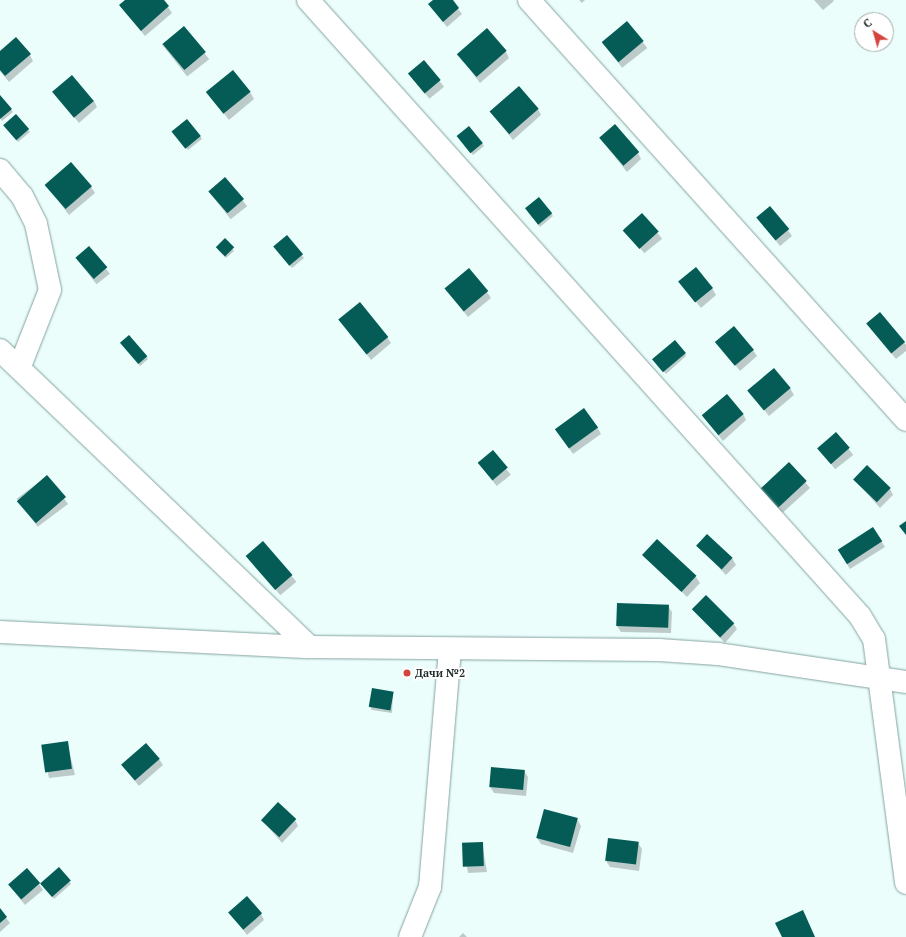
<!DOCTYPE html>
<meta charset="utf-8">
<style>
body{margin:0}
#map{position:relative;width:906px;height:937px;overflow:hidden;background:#ebfefc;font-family:"PT Serif",serif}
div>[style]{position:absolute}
.shadow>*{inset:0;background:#0003;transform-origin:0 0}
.building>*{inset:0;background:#055c56;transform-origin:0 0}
.roads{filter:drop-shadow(0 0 1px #85a3a0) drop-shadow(0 0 1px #85a3a0)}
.minor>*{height:22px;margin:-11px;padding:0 11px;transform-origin:11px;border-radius:11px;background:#fff}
.dots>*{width:11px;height:11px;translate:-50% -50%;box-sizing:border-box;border:2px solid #fff;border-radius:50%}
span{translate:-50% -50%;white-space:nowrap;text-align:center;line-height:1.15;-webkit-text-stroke:4px #fff;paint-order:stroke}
.poi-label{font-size:11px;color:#1f2c2a;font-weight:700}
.left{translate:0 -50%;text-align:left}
.north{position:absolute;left:854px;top:12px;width:40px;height:40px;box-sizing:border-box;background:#fff;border:1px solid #a5abaa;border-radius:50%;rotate:323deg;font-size:11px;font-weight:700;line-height:16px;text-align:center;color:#1f2c2a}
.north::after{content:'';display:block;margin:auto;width:14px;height:18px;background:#d3453d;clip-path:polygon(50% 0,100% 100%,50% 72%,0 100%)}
</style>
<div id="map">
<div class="shadow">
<div style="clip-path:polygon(127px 0,163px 0,172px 13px,145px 36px,120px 6px)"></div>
<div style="clip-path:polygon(434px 0,451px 0,462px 14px,447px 27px,429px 4px)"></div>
<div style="clip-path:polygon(579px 0,585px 0,582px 3px)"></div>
<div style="clip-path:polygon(814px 0,833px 0,834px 1px,823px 10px)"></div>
<div style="left:627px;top:22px;width:33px;height:32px;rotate:52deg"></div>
<div style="left:184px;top:27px;width:41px;height:28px;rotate:52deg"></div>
<div style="clip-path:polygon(0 52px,30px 55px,33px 61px,9px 82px,0 71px)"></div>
<div style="clip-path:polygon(506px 52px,509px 58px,480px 83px,458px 54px)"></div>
<div style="left:424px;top:62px;width:32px;height:19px;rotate:51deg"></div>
<div style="clip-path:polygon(54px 92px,94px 101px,97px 107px,79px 123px)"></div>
<div style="clip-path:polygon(250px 92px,254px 99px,229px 120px,208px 93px)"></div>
<div style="clip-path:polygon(0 97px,13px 112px,2px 121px,0 118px)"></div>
<div style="clip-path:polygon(538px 109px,541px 115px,513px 140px,490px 111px)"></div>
<div style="clip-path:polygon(6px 128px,28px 130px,30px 132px,18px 142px)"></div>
<div style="clip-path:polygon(175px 135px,200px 136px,202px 139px,188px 150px)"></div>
<div style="clip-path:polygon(600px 138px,638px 153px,641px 159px,627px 172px)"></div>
<div style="clip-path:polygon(460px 139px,482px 143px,484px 146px,473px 155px)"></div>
<div style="left:225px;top:178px;width:36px;height:21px;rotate:52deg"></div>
<div style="clip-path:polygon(46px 185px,91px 187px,95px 193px,69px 215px)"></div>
<div style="clip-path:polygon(528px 212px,551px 213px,553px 216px,540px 227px)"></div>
<div style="left:642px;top:214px;width:32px;height:23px;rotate:51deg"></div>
<div style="clip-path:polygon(758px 218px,788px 230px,792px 236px,780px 246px)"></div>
<div style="clip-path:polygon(286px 236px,304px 258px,292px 268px,276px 249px)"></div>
<div style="clip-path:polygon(225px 239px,234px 251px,226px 258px,218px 250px)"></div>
<div style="left:89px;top:247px;width:34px;height:17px;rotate:52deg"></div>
<div style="clip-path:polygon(680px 282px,712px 288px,716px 295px,701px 308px)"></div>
<div style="clip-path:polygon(446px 289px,487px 292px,491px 298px,468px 317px)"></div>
<div style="clip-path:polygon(880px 313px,906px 345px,906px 351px,896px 359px,867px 324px)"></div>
<div style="clip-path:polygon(340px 320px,387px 337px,391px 343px,371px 360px)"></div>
<div style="clip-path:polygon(717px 342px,753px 350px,757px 356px,740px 371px)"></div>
<div style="clip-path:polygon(121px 343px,146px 356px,148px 359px,140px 366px)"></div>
<div style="clip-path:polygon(685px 353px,686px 356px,666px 374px,656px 363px)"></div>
<div style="clip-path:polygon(790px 388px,794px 395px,769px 416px,749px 391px)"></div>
<div style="clip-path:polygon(743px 414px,746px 420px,723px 441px,703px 416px)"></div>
<div style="clip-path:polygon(597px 427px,601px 434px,573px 454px,556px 430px)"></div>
<div style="left:836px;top:433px;width:28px;height:23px;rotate:52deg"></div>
<div style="left:493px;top:452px;width:29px;height:18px;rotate:52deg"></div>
<div style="clip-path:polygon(789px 463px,810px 488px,779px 516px,762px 498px)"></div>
<div style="left:47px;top:476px;width:35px;height:38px;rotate:53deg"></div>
<div style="clip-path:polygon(854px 479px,890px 489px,893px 495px,880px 508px)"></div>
<div style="clip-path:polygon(873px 528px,885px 547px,850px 569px,842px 556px)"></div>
<div style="left:263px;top:542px;width:52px;height:21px;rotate:50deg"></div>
<div style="clip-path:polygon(698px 546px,732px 558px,736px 565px,726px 575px)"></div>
<div style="clip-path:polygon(644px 555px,696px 577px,700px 583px,687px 597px)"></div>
<div style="clip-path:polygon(668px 606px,672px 612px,671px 633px,621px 632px,617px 626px)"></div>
<div style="clip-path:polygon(693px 610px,733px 623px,737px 629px,725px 643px)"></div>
<div style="clip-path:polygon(393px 693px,392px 713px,372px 710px,370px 707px)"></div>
<div style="clip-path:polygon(67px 742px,75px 775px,49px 778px,42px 746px)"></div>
<div style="clip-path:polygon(159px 759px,163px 765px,139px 786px,122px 765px)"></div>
<div style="clip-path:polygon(524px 771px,528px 777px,526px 796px,494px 793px,490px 787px)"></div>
<div style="clip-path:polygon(577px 819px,581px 826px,573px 853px,541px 844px,537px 838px)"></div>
<div style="clip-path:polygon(262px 820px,295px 820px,298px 826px,282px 843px)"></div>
<div style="clip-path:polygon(482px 843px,487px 872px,468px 873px,463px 844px)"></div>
<div style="clip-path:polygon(638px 843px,642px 849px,639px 871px,610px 867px,606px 861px)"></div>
<div style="clip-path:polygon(70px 882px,71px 884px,54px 899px,41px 884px)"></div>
<div style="clip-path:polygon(39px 884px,43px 890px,25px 905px,9px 885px)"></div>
<div style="clip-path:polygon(0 910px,10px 923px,0 932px)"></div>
<div style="clip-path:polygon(230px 913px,261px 914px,264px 920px,247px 935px)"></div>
<div style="clip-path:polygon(463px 933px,467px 937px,459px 937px)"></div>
</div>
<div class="building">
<div style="clip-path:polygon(125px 0,164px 0,169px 6px,141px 31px,119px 5px)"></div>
<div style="clip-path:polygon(433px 0,453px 0,459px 8px,443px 22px,428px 4px)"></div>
<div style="left:627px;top:21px;width:26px;height:33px;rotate:50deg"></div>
<div style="left:184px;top:26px;width:34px;height:28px;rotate:50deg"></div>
<div style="left:487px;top:28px;width:30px;height:40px;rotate:49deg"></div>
<div style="clip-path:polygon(16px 37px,31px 54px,5px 76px,0 70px,0 51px)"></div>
<div style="left:424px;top:60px;width:26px;height:21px;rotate:50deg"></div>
<div style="left:233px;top:70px;width:28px;height:35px;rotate:51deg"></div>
<div style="left:72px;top:75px;width:34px;height:26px;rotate:50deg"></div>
<div style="left:519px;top:86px;width:30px;height:39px;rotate:49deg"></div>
<div style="clip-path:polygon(0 95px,12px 109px,0 119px)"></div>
<div style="left:16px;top:114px;width:20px;height:17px;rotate:49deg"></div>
<div style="left:187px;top:119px;width:22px;height:20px;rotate:51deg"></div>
<div style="left:615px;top:124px;width:37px;height:21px;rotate:49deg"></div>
<div style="left:469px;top:126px;width:22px;height:16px;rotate:51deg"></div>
<div style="left:71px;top:162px;width:32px;height:35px;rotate:49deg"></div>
<div style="left:225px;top:177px;width:29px;height:22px;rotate:49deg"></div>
<div style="left:539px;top:197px;width:21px;height:18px;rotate:51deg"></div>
<div style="left:770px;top:206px;width:30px;height:18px;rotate:50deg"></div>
<div style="left:642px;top:213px;width:25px;height:26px;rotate:48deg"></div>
<div style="left:287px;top:235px;width:25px;height:18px;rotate:50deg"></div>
<div style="left:225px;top:238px;width:13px;height:13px;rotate:45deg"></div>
<div style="left:89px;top:246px;width:28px;height:18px;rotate:49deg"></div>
<div style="left:696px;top:267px;width:27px;height:23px;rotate:51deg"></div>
<div style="left:469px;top:268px;width:30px;height:32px;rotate:50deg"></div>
<div style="left:360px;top:302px;width:45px;height:28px;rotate:51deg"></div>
<div style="left:880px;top:312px;width:39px;height:18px;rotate:50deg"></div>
<div style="left:734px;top:326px;width:31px;height:25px;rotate:50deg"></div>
<div style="left:129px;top:335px;width:28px;height:12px;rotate:49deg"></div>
<div style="left:675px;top:340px;width:17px;height:30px;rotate:50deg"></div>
<div style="left:774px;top:368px;width:26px;height:35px;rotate:50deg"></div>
<div style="left:727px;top:394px;width:26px;height:33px;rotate:50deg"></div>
<div style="left:584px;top:408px;width:24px;height:36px;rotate:54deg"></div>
<div style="left:836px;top:432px;width:21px;height:25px;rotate:49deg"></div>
<div style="left:493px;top:450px;width:23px;height:20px;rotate:50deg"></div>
<div style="left:789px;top:462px;width:26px;height:42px;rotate:47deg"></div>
<div style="left:867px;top:465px;width:33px;height:20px;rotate:44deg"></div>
<div style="left:47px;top:475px;width:29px;height:40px;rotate:49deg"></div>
<div style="clip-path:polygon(906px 521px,906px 535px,899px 526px)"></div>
<div style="left:873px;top:527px;width:17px;height:42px;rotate:57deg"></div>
<div style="left:707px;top:534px;width:35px;height:16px;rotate:43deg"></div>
<div style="left:657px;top:539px;width:54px;height:22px;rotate:43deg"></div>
<div style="left:263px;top:541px;width:45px;height:23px;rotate:49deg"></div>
<div style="left:706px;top:595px;width:40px;height:20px;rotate:45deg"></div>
<div style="left:617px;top:603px;width:52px;height:23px;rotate:2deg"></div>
<div style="left:372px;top:688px;width:22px;height:19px;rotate:10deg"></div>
<div style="left:68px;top:741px;width:28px;height:27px;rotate:82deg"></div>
<div style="left:146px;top:743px;width:21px;height:33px;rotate:49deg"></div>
<div style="left:491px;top:767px;width:34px;height:20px;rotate:5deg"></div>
<div style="left:278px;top:802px;width:25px;height:25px;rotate:43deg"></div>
<div style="left:544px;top:809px;width:35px;height:30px;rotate:15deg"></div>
<div style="left:608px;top:838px;width:31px;height:23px;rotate:7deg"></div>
<div style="left:483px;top:842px;width:24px;height:21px;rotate:88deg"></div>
<div style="left:59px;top:867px;width:18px;height:25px;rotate:49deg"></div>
<div style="left:27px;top:868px;width:20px;height:25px;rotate:49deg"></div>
<div style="left:247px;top:896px;width:23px;height:25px;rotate:49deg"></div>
<div style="clip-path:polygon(0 908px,7px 917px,0 923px)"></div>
<div style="clip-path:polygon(803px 910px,815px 937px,782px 937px,775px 923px)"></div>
</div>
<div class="roads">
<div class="minor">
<div style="left:308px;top:0;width:827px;rotate:48.14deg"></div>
<div style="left:860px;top:616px;width:27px;rotate:59deg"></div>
<div style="left:874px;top:639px;width:246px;rotate:82.5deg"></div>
<div style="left:529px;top:0;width:564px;rotate:48.09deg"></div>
<div style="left:0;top:170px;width:34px;rotate:50deg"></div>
<div style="left:22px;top:196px;width:31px;rotate:63deg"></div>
<div style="left:36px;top:224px;width:67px;rotate:78deg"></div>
<div style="left:50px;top:290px;width:82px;rotate:111.5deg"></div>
<div style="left:0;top:350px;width:429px;rotate:43.8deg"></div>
<div style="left:0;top:632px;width:310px;rotate:2.8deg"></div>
<div style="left:310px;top:647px;width:349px;rotate:0.5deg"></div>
<div style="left:659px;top:650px;width:59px;rotate:3.9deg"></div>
<div style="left:718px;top:654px;width:190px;rotate:8.5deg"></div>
<div style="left:410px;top:937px;width:54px;rotate:-68.2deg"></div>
<div style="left:430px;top:887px;width:237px;rotate:-85.2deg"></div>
</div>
</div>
<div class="dots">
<div style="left:407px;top:673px;background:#d3453d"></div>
</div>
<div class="poi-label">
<span class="left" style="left:415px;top:673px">Дачи №2</span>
</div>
<div class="north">С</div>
</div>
